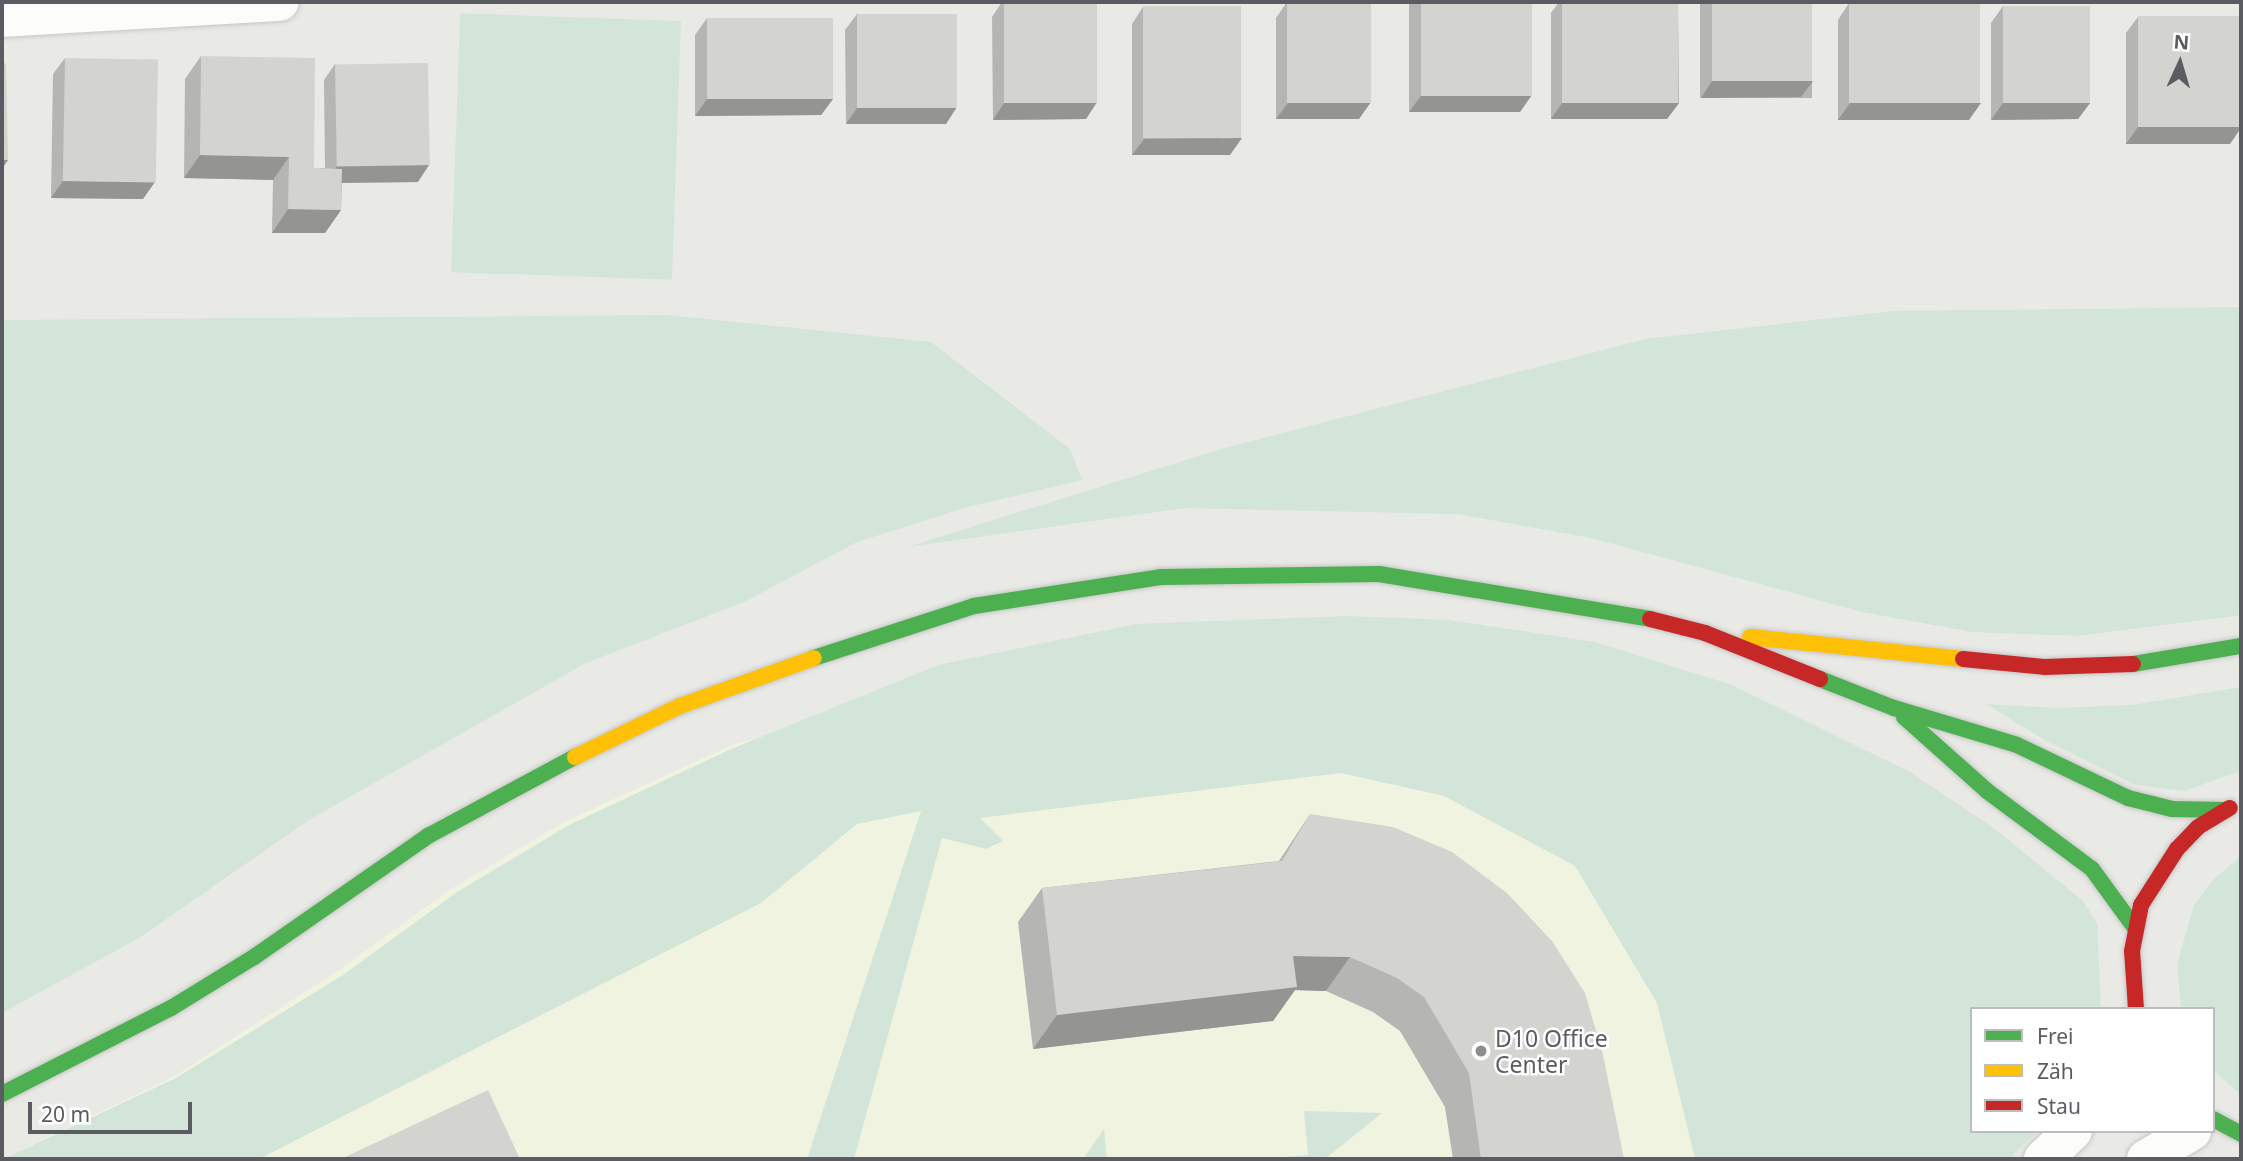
<!DOCTYPE html>
<meta charset="utf-8">
<style>
body{margin:0}
#map{position:relative;width:2243px;height:1161px;overflow:hidden;background:#e9eae5;font-family:"Noto Sans",sans-serif}
div>[style]{position:absolute}
.commercial>*{inset:0;background:#f0f3df}
.green>*{inset:0;background:#d3e5d8;transform-origin:0 0}
.roads{filter:drop-shadow(0 0 2px #c7c7c7) drop-shadow(0 0 2px #c7c7c7)}
.street>*{height:38px;margin:-19px;padding:0 19px;transform-origin:19px;border-radius:19px;background:#fcfcfb}
.fast>*{height:16px;margin:-8px;padding:0 8px;transform-origin:8px;border-radius:8px;background:#4caf50}
.slow>*{height:16px;margin:-8px;padding:0 8px;transform-origin:8px;border-radius:8px;background:#ffc107}
.jam>*{height:16px;margin:-8px;padding:0 8px;transform-origin:8px;border-radius:8px;background:#c62828}
.wall>*{inset:0;background:#b5b5b3;transform-origin:0 0}
.shaded-wall>*{inset:0;background:#949492}
.building>*{inset:0;background:#d3d3d0;transform-origin:0 0}
.dots>*{width:19px;height:19px;translate:-50% -50%;box-sizing:border-box;border:4px solid #fff;border-radius:50%}
span{translate:-50% -50%;white-space:nowrap;text-align:center;line-height:1.15;-webkit-text-stroke:5px #fff;paint-order:stroke}
.poi-label{font-size:23px;color:#5b5b62}
.left{translate:0 -50%;text-align:left}
.frame{position:absolute;inset:0;border:4px solid #5b5b62;pointer-events:none}
.legend{position:absolute;left:1970px;top:1007px;width:245px;height:126px;box-sizing:border-box;background:#fff;border:2px solid #bdbdc0;margin:0;padding:9px 12px;list-style:none;font-size:21px;color:#5b5b62}
.legend li{display:flex;align-items:center;gap:14px;height:35px}
.legend b{width:35px;border:2px solid #bdbdc0}
.north{position:absolute;left:2145px;top:28px;width:70px;height:70px;-webkit-text-stroke:5px #fff;paint-order:stroke;rotate:4deg;font-size:19px;font-weight:700;line-height:28px;text-align:center;color:#5b5b62}
.north::after{content:'';display:block;margin:auto;width:24px;height:32px;background:#5b5b62;clip-path:polygon(50% 0,100% 100%,50% 72%,0 100%)}
.scale{position:absolute;left:28px;top:1102px;width:164px;height:32px;box-sizing:border-box;border:4px solid #5b5b62;border-top:0;padding-left:9px;font-size:21px;line-height:24px;white-space:nowrap;color:#5b5b62;-webkit-text-stroke:5px #fff;paint-order:stroke}
</style>
<div id="map">
<div class="commercial">
<div style="clip-path:polygon(1498px 690px,1816px 1159px,2px 1159px,173px 1077px,336px 972px,451px 889px,566px 821px,732px 745px,939px 692px)"></div>
</div>
<div class="green">
<div style="left:681px;top:21px;width:259px;height:221px;rotate:92deg"></div>
<div style="clip-path:polygon(2241px 307px,2241px 615px,2077px 636px,1972px 632px,1862px 612px,1591px 538px,1457px 514px,1185px 508px,907px 547px,1221px 449px,1645px 339px,1895px 311px)"></div>
<div style="clip-path:polygon(667px 315px,931px 342px,1070px 449px,1082px 480px,968px 507px,857px 542px,744px 602px,586px 663px,309px 820px,139px 938px,2px 1013px,2px 320px)"></div>
<div style="clip-path:polygon(1347px 616px,1449px 620px,1595px 642px,1732px 685px,1910px 772px,1995px 829px,2082px 900px,2097px 923px,2101px 1009px,1972px 1009px,1972px 1131px,2038px 1131px,2009px 1159px,1695px 1159px,1657px 1003px,1575px 866px,1444px 796px,1341px 773px,980px 818px,1003px 841px,986px 849px,942px 838px,854px 1159px,807px 1159px,921px 811px,857px 824px,761px 903px,259px 1159px,3px 1159px,176px 1078px,343px 975px,457px 892px,569px 825px,729px 750px,938px 665px,1136px 624px)"></div>
<div style="clip-path:polygon(2241px 687px,2241px 771px,2184px 791px,2136px 785px,2046px 741px,1986px 704px,2057px 708px,2132px 705px)"></div>
<div style="clip-path:polygon(2241px 856px,2241px 1095px,2213px 1070px,2213px 1009px,2181px 1009px,2177px 964px,2194px 905px,2213px 880px)"></div>
<div style="clip-path:polygon(1304px 1111px,1382px 1113px,1325px 1159px,1258px 1159px,1308px 1155px)"></div>
<div style="clip-path:polygon(1104px 1129px,1107px 1159px,1083px 1159px)"></div>
</div>
<div class="roads">
<div class="street">
<div style="left:2px;top:18px;width:278px;rotate:-3.3deg"></div>
<div style="left:2043px;top:1159px;width:41px;rotate:-43deg"></div>
<div style="left:2146px;top:1159px;width:54px;rotate:-31.3deg"></div>
</div>
<div class="fast">
<div style="left:814px;top:658px;width:168px;rotate:-18deg"></div>
<div style="left:974px;top:606px;width:190px;rotate:-8.8deg"></div>
<div style="left:1162px;top:577px;width:217px;rotate:-0.8deg"></div>
<div style="left:1379px;top:574px;width:275px;rotate:9.4deg"></div>
<div style="left:2133px;top:664px;width:109px;rotate:-9.5deg"></div>
<div style="left:1820px;top:679px;width:79px;rotate:21.4deg"></div>
<div style="left:1894px;top:708px;width:128px;rotate:16.7deg"></div>
<div style="left:2017px;top:745px;width:123px;rotate:25.5deg"></div>
<div style="left:2128px;top:798px;width:45px;rotate:14deg"></div>
<div style="left:2172px;top:809px;width:52px;rotate:1.1deg"></div>
<div style="left:1904px;top:717px;width:111px;rotate:41.7deg"></div>
<div style="left:1987px;top:791px;width:131px;rotate:36.6deg"></div>
<div style="left:2092px;top:869px;width:73px;rotate:53.9deg"></div>
<div style="left:2px;top:1094px;width:190px;rotate:-27deg"></div>
<div style="left:171px;top:1008px;width:97px;rotate:-31.6deg"></div>
<div style="left:254px;top:957px;width:212px;rotate:-34.8deg"></div>
<div style="left:428px;top:836px;width:167px;rotate:-28.3deg"></div>
<div style="left:2213px;top:1119px;width:32px;rotate:28deg"></div>
</div>
<div class="slow">
<div style="left:1750px;top:637px;width:214px;rotate:5.9deg"></div>
<div style="left:575px;top:757px;width:117px;rotate:-25.9deg"></div>
<div style="left:680px;top:706px;width:142px;rotate:-19.7deg"></div>
</div>
<div class="jam">
<div style="left:1650px;top:619px;width:57px;rotate:14.3deg"></div>
<div style="left:1705px;top:633px;width:124px;rotate:21.8deg"></div>
<div style="left:1963px;top:659px;width:81px;rotate:5.6deg"></div>
<div style="left:2044px;top:667px;width:89px;rotate:-1.9deg"></div>
<div style="left:2136px;top:1009px;width:58px;rotate:-93.9deg"></div>
<div style="left:2132px;top:951px;width:47px;rotate:-78.9deg"></div>
<div style="left:2141px;top:905px;width:67px;rotate:-57.3deg"></div>
<div style="left:2177px;top:849px;width:30px;rotate:-46deg"></div>
<div style="left:2198px;top:827px;width:37px;rotate:-31deg"></div>
</div>
</div>
<div class="wall">
<div style="clip-path:polygon(1002px 2px,1097px 2px,1097px 102px,1086px 119px,993px 120px,992px 17px)"></div>
<div style="clip-path:polygon(1287px 2px,1359px 119px,1276px 119px,1276px 18px)"></div>
<div style="clip-path:polygon(1410px 2px,1532px 2px,1520px 112px,1409px 112px,1409px 3px)"></div>
<div style="clip-path:polygon(1559px 2px,1678px 2px,1679px 103px,1667px 119px,1551px 119px,1551px 13px)"></div>
<div style="left:1700px;top:2px;width:112px;height:96px"></div>
<div style="clip-path:polygon(1849px 3px,1969px 120px,1838px 120px,1838px 20px)"></div>
<div style="clip-path:polygon(2003px 6px,2090px 103px,2078px 119px,1991px 120px,1991px 23px)"></div>
<div style="clip-path:polygon(1143px 7px,1230px 155px,1132px 155px,1132px 24px)"></div>
<div style="clip-path:polygon(857px 14px,946px 124px,846px 124px,845px 30px)"></div>
<div style="clip-path:polygon(2138px 17px,2230px 144px,2126px 144px,2126px 33px)"></div>
<div style="clip-path:polygon(707px 18px,833px 99px,821px 115px,695px 116px,695px 35px)"></div>
<div style="clip-path:polygon(201px 56px,314px 168px,325px 168px,324px 80px,335px 64px,418px 182px,342px 183px,341px 210px,325px 233px,272px 233px,273px 180px,184px 178px,185px 79px)"></div>
<div style="clip-path:polygon(65px 58px,143px 199px,51px 198px,53px 74px)"></div>
<div style="clip-path:polygon(1310px 814px,1624px 1159px,1453px 1159px,1445px 1107px,1400px 1031px,1373px 1012px,1326px 991px,1295px 990px,1273px 1021px,1033px 1049px,1018px 922px,1042px 888px,1279px 861px)"></div>
</div>
<div class="shaded-wall">
<div style="clip-path:polygon(1712px 81px,1813px 81px,1801px 97px,1701px 98px)"></div>
<div style="clip-path:polygon(1532px 95px,1520px 112px,1409px 112px,1421px 96px)"></div>
<div style="clip-path:polygon(707px 99px,833px 99px,821px 115px,695px 116px)"></div>
<div style="clip-path:polygon(1097px 102px,1086px 119px,993px 120px,1004px 103px)"></div>
<div style="clip-path:polygon(1371px 102px,1359px 119px,1276px 119px,1288px 103px)"></div>
<div style="clip-path:polygon(1562px 103px,1679px 103px,1667px 119px,1551px 119px)"></div>
<div style="clip-path:polygon(1850px 103px,1981px 103px,1969px 120px,1838px 120px)"></div>
<div style="clip-path:polygon(2003px 103px,2090px 103px,2078px 119px,1991px 120px)"></div>
<div style="clip-path:polygon(957px 107px,946px 124px,846px 124px,857px 108px)"></div>
<div style="clip-path:polygon(2138px 127px,2241px 127px,2241px 128px,2230px 144px,2126px 144px)"></div>
<div style="clip-path:polygon(1242px 138px,1230px 155px,1132px 155px,1144px 139px)"></div>
<div style="clip-path:polygon(200px 155px,289px 157px,273px 180px,184px 178px)"></div>
<div style="clip-path:polygon(2px 160px,8px 160px,2px 169px)"></div>
<div style="clip-path:polygon(429px 165px,418px 182px,325px 183px,337px 166px)"></div>
<div style="clip-path:polygon(63px 181px,155px 182px,143px 199px,51px 198px)"></div>
<div style="clip-path:polygon(288px 209px,341px 210px,325px 233px,272px 233px)"></div>
<div style="clip-path:polygon(1293px 956px,1350px 957px,1326px 991px,1295px 990px,1273px 1021px,1033px 1049px,1057px 1015px)"></div>
</div>
<div class="building">
<div style="left:1004px;top:2px;width:93px;height:101px"></div>
<div style="left:1287px;top:2px;width:84px;height:101px"></div>
<div style="left:1421px;top:2px;width:111px;height:94px"></div>
<div style="left:1562px;top:2px;width:116px;height:101px"></div>
<div style="left:1712px;top:2px;width:100px;height:79px"></div>
<div style="left:1849px;top:3px;width:131px;height:100px"></div>
<div style="left:1241px;top:6px;width:132px;height:98px;rotate:90deg"></div>
<div style="left:2003px;top:6px;width:87px;height:97px"></div>
<div style="left:857px;top:14px;width:100px;height:94px"></div>
<div style="left:2241px;top:16px;width:111px;height:103px;rotate:90deg"></div>
<div style="left:707px;top:18px;width:126px;height:81px"></div>
<div style="clip-path:polygon(201px 56px,315px 58px,314px 168px,342px 169px,341px 210px,288px 209px,289px 157px,200px 155px)"></div>
<div style="left:65px;top:58px;width:93px;height:123px;rotate:1deg"></div>
<div style="clip-path:polygon(6px 63px,8px 160px,2px 160px,2px 64px)"></div>
<div style="left:428px;top:63px;width:102px;height:93px;rotate:89deg"></div>
<div style="clip-path:polygon(1310px 814px,1393px 827px,1452px 852px,1507px 893px,1552px 941px,1585px 993px,1603px 1055px,1624px 1159px,1481px 1159px,1469px 1073px,1424px 997px,1397px 978px,1350px 957px,1293px 956px,1297px 987px,1057px 1015px,1042px 888px,1282px 861px)"></div>
<div style="clip-path:polygon(488px 1090px,520px 1159px,341px 1159px)"></div>
</div>
<div class="dots">
<div style="left:1481px;top:1051px;background:#8d8d90"></div>
</div>
<div class="poi-label">
<span class="left" style="left:1495px;top:1051px">D10 Office<br>Center</span>
</div>
<div class="frame"></div>
<ul class="legend">
<li><b style="height:9px;background:#4caf50"></b>Frei</li>
<li><b style="height:9px;background:#ffc107"></b>Zäh</li>
<li><b style="height:9px;background:#c62828"></b>Stau</li>
</ul>
<div class="north">N</div>
<div class="scale">20 m</div>
</div>
